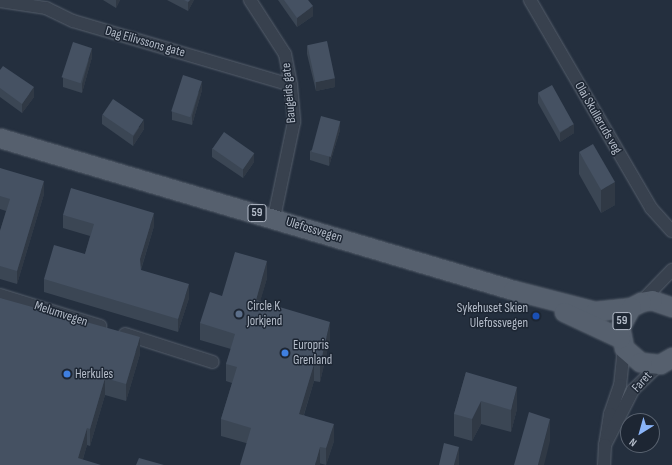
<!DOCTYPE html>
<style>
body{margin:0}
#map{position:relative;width:672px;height:465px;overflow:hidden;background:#242f3e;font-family:"Sofia Sans Condensed",sans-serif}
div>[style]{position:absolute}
.roads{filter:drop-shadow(0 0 1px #565f6c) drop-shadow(0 0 1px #565f6c)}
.street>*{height:12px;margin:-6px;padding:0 6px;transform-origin:6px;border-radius:6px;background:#38414e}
.primary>*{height:19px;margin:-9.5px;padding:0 9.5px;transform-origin:9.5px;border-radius:9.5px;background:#56606e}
.wall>*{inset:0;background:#3b4654}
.shaded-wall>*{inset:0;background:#303945}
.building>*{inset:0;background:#455162;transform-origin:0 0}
.dots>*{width:11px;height:11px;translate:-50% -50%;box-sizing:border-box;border:2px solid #1d2633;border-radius:50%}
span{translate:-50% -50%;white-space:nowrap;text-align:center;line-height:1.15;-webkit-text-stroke:3px #1d2633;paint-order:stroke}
.shield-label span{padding:1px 3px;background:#1d2633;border:1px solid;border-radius:3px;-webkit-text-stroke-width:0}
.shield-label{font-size:12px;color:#b4bcc9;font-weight:700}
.street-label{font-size:13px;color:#b4bcc9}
.poi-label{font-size:13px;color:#b4bcc9}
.left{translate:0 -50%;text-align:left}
.right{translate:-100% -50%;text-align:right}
.north{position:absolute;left:620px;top:413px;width:40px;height:40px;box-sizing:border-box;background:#1d2633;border:1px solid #59626f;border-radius:50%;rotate:217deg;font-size:11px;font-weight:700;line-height:16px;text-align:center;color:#b4bcc9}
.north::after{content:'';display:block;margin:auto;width:14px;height:18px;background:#8ab4f8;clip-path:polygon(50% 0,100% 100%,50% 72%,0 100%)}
</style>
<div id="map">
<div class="roads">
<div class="street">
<div style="left:250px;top:0;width:64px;rotate:57.1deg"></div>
<div style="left:285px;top:54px;width:32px;rotate:79deg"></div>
<div style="left:291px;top:85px;width:37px;rotate:85deg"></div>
<div style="left:294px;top:122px;width:98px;rotate:101.8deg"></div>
<div style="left:530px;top:0;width:241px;rotate:59.8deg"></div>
<div style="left:651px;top:208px;width:31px;rotate:48deg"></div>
<div style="left:0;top:1px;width:47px;rotate:8.7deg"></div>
<div style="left:46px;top:8px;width:30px;rotate:26deg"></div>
<div style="left:73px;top:21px;width:227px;rotate:16.4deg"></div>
<div style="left:0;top:295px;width:105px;rotate:17.2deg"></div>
<div style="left:641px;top:302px;width:45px;rotate:-45.9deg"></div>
<div style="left:125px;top:334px;width:92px;rotate:17.7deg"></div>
<div style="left:624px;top:348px;width:37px;rotate:96deg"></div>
<div style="left:620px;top:385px;width:31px;rotate:109deg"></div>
<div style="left:610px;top:414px;width:31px;rotate:99deg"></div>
<div style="left:605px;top:445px;width:62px;rotate:-63deg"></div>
<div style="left:633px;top:390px;width:37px;rotate:-44deg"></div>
<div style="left:604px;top:465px;width:20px;rotate:-87deg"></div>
</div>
<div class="primary">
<div style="left:0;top:138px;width:535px;rotate:16.5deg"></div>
<div style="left:513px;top:290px;width:85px;rotate:14.4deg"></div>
<div style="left:595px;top:311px;width:36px;rotate:-6deg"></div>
<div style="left:672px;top:307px;width:21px;rotate:-161deg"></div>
<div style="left:652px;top:300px;width:11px;rotate:170deg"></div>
<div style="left:641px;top:302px;width:11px;rotate:153deg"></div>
<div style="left:631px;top:307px;width:23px;rotate:119deg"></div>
<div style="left:620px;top:327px;width:21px;rotate:79deg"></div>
<div style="left:624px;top:348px;width:21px;rotate:41deg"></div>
<div style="left:640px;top:362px;width:20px;rotate:6deg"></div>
<div style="left:660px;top:364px;width:14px;rotate:-30deg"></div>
<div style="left:564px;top:312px;width:62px;rotate:24.9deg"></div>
</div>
</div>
<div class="wall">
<div style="clip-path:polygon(103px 0,120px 0,116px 8px)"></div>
<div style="clip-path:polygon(167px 0,194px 0,188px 11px)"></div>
<div style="clip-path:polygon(278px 0,308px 0,313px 16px,297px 27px)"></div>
<div style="clip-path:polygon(307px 45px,335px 87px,316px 91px,307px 54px)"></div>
<div style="clip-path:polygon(92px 57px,82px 93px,63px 87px,63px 78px)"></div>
<div style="clip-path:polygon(0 70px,34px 97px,22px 113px,0 97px)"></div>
<div style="clip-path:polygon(202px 90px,192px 125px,172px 120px,172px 111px)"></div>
<div style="clip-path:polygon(538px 93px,574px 133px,560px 142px,538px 103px)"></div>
<div style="clip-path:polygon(102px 115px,144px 129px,133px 146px,102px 124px)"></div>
<div style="clip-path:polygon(340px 130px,329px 166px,310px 160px,310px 151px)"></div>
<div style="clip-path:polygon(212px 148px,254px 162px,243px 178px,212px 157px)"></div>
<div style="clip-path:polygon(579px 152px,615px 205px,601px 213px,579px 174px)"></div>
<div style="clip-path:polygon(0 168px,44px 194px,17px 284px,0 279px,0 231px,6px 211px,0 209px)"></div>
<div style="clip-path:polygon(63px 215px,154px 226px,141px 270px,189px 298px,178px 332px,44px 292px,44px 279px,85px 254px,90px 236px,63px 228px)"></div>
<div style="clip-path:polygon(267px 278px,260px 301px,330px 339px,320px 382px,314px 381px,304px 415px,334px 441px,326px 465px,246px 443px,221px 436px,221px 419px,232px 383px,226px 381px,226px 364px,231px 349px,200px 340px,200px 323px,222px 296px)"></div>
<div style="clip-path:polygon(0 298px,140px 354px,126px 401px,105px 395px,90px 446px,87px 445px,83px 459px,0 465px)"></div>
<div style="clip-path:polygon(466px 372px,517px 409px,511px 432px,481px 424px,472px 441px,454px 436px,454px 414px)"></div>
</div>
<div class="shaded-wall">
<div style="clip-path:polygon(116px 0,120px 0,116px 8px)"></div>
<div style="clip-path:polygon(190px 0,194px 0,188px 11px,188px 2px)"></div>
<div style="clip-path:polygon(313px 6px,313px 16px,297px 27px,297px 18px)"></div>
<div style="clip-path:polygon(92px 48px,92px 57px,82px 93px,82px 84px)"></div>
<div style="clip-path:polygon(335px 78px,335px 87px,316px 91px,316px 82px)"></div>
<div style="clip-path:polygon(202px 81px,202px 90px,192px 125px,192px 116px)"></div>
<div style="clip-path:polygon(34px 87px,34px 97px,22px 113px,22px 104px)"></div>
<div style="clip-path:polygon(144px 120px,144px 129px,133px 146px,133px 137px)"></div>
<div style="clip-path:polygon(340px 121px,340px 130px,329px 166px,329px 157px)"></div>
<div style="clip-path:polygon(574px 124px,574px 133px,560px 142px,560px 133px)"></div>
<div style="clip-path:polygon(254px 153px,254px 162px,243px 178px,243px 169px)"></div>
<div style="clip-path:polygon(44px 181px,44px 194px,17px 284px,17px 271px)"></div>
<div style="clip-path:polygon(615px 182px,615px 205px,601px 213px,601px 190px)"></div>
<div style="clip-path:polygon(154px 213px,154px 226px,140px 272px,140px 259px)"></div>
<div style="clip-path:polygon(267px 261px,267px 278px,256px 316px,256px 300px)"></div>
<div style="clip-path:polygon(189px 284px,189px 298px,178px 332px,178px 319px)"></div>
<div style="clip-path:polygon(330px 322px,330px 339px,320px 382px,320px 365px)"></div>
<div style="clip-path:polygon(140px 337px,140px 354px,126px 401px,126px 384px)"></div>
<div style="clip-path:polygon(314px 364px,314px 381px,299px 430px,299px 414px)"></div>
<div style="clip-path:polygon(105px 378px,105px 395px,90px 446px,90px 429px)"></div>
<div style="clip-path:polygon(517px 387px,517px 409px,511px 432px,511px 410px)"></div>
<div style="clip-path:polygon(481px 401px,481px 424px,472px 441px,472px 419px)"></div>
<div style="clip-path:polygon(550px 419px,550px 441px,544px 465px,538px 465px)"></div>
<div style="clip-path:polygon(334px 424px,334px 441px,326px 465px,326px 448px)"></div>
<div style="clip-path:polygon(87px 428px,87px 445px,81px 465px,78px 458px)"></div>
<div style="clip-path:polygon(320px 447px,320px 465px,315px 465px)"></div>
<div style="clip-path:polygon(459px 447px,459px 465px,454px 465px)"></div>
</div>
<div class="building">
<div style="clip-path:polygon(184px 0,190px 0,188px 2px)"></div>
<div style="clip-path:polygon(284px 0,308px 0,313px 6px,297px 18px)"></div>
<div style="left:327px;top:41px;width:38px;height:20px;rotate:78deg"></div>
<div style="left:73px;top:42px;width:20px;height:37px;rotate:18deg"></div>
<div style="clip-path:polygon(3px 66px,34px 87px,22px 104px,0 88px,0 70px)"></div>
<div style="left:183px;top:75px;width:20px;height:38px;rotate:18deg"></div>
<div style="left:552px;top:85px;width:45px;height:16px;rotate:61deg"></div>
<div style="left:113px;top:99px;width:37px;height:19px;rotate:34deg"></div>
<div style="left:321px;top:116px;width:20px;height:37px;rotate:15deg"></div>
<div style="left:224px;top:132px;width:37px;height:20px;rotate:35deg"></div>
<div style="left:593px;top:144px;width:44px;height:16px;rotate:60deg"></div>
<div style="clip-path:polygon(0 168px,44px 181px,17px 271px,0 266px,0 231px,10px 199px,0 196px)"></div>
<div style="clip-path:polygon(71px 188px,154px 213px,140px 259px,141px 270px,189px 284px,178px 319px,44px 279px,54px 245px,85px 254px,94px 224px,63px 215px)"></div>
<div style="clip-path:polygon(235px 252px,267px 261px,256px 300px,330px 322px,320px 365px,314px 364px,299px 414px,334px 424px,326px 448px,320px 447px,315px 465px,240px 465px,251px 428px,221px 419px,237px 367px,226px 364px,235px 334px,200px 323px,210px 292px,222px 296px)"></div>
<div style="clip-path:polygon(0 298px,140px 337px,126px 384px,105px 378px,90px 429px,87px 428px,78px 458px,101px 465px,0 465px)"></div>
<div style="clip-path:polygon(466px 372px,517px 387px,511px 410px,481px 401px,472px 419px,454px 414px)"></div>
<div style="clip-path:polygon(529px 412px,550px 419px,538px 465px,514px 465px)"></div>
<div style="clip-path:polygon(444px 443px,459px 447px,454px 465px,439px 465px)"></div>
<div style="clip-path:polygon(139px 458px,164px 465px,136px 465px)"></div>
</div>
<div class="dots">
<div style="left:239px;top:314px;background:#5c6f8a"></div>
<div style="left:536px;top:316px;background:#1a4fb4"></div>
<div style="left:285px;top:353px;background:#3f7fe0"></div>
<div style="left:67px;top:374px;background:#3f7fe0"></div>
</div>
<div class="shield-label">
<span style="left:257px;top:213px">59</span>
<span style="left:622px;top:321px">59</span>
</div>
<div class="street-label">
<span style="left:145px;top:42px;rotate:16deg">Dag Eilivssons gate</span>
<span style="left:289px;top:93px;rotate:-95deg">Baugeids gate</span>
<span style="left:598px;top:118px;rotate:60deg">Olai Skulleruds veg</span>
<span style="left:314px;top:230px;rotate:17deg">Ulefossvegen</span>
<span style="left:61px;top:314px;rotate:18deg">Melumvegen</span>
<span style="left:642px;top:382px;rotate:-48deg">Faret</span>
</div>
<div class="poi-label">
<span class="left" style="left:247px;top:314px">Circle K<br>Jorkjend</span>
<span class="right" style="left:528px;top:316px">Sykehuset Skien<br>Ulefossvegen</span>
<span class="left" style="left:293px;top:353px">Europris<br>Grenland</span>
<span class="left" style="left:75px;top:374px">Herkules</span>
</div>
<div class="north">N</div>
</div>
